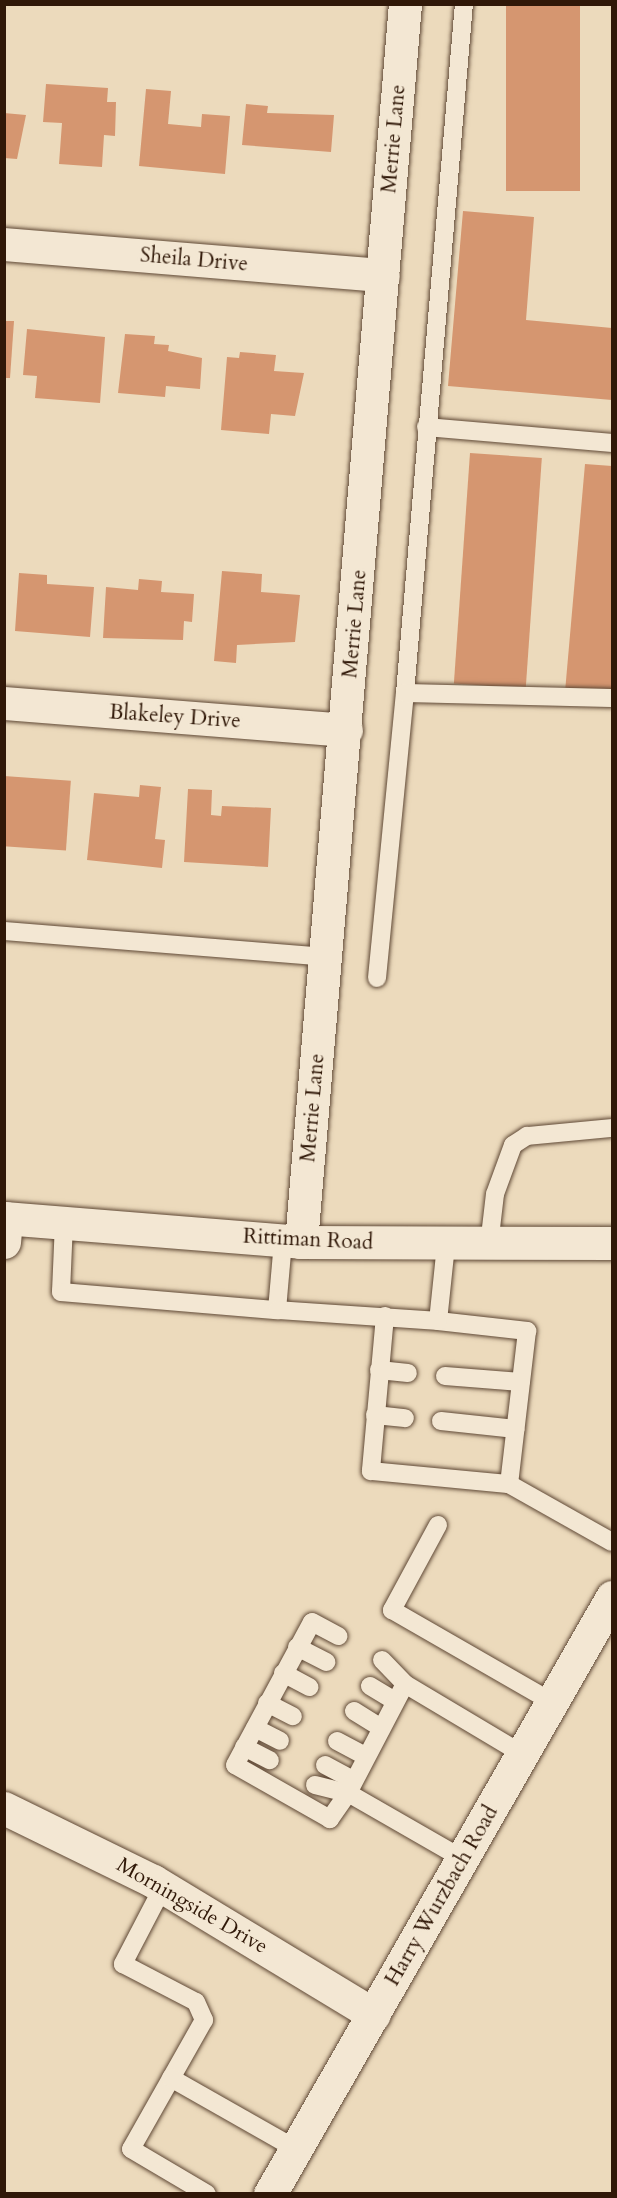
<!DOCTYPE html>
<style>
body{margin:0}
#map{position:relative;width:617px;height:2198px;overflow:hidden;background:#ecdabc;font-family:Cardo,serif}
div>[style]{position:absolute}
.building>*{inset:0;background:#d59670;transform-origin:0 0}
.roads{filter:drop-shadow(0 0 2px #5f4835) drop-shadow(0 0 2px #5f4835)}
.service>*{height:18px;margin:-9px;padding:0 9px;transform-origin:9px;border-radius:9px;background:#f3e7d3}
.minor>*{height:33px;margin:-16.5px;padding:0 16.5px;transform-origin:16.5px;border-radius:16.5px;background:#f3e7d3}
.tertiary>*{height:33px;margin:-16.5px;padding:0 16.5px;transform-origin:16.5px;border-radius:16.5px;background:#f3e7d3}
.secondary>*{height:33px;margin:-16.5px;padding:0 16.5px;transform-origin:16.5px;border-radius:16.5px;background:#f3e7d3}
span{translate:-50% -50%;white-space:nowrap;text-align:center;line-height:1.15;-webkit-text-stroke:4.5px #f3e7d3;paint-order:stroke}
.street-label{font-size:21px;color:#301808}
.frame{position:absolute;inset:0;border:6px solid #301808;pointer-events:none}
</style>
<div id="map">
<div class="building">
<div style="left:506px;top:4px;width:74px;height:187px"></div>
<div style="clip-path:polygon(46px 84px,108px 88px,107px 102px,116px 102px,115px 136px,104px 135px,102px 167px,59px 164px,62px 123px,43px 122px)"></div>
<div style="clip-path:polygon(146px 89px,171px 91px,168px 124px,201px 127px,202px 114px,230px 116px,225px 174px,139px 166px)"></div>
<div style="clip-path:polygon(246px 104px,268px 106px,267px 113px,334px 115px,331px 152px,242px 145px)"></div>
<div style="clip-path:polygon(4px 113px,26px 115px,17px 159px,4px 158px)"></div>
<div style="clip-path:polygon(463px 211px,534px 217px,526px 320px,612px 328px,612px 400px,448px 386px)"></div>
<div style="clip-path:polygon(4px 321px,14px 321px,10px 378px,4px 378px)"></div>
<div style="clip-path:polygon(27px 329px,105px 337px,100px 403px,35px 398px,37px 376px,23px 375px)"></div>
<div style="clip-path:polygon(125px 334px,155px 336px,154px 344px,169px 345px,168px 351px,202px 358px,200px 389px,166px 386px,165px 397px,118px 393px)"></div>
<div style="clip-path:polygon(240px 352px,276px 355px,274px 371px,304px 373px,295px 416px,271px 414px,269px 434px,221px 430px,227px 357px,239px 358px)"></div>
<div style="left:470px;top:453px;width:72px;height:231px;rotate:4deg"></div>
<div style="clip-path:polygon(585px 464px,612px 466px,612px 696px,565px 692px)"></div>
<div style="clip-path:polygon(222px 571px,262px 574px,261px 592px,300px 595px,295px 642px,237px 645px,236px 663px,214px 661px)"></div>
<div style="clip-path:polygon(19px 573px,47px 575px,47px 584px,94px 587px,90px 637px,15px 631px)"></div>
<div style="clip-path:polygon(139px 579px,162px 581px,161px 592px,194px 594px,192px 622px,184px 621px,183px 640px,103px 638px,106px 587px,138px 590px)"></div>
<div style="left:4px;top:776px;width:67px;height:70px;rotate:4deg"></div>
<div style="clip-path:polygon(140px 785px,161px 787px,155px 839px,165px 840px,162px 868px,87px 860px,94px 793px,139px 797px)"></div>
<div style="clip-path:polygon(188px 789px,212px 790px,211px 815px,221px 816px,222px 806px,271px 808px,268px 867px,184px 862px)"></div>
</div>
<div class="roads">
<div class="service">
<div style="left:426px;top:427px;width:187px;rotate:4.9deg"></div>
<div style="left:405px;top:693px;width:692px;rotate:-85.11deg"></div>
<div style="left:4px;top:931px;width:323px;rotate:4.6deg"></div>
<div style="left:377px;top:978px;width:286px;rotate:-84.4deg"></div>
<div style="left:405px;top:693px;width:207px;rotate:1.4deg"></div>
<div style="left:64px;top:1223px;width:69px;rotate:92.5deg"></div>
<div style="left:61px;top:1292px;width:217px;rotate:4.8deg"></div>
<div style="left:277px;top:1310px;width:69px;rotate:-85deg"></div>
<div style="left:446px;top:1245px;width:76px;rotate:96deg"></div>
<div style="left:438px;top:1321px;width:90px;rotate:6.4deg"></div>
<div style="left:527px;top:1331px;width:154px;rotate:96.7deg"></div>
<div style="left:509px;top:1484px;width:118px;rotate:29.4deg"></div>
<div style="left:489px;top:1245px;width:51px;rotate:-83.3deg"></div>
<div style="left:495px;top:1194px;width:52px;rotate:-69.8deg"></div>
<div style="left:513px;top:1145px;width:17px;rotate:-33deg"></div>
<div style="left:527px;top:1136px;width:85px;rotate:-5.4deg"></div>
<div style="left:277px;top:1310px;width:161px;rotate:3.9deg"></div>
<div style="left:385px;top:1316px;width:156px;rotate:95.2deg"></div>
<div style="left:371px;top:1471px;width:139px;rotate:5.4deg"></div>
<div style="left:379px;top:1370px;width:29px;rotate:6deg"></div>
<div style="left:445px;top:1376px;width:76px;rotate:4.5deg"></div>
<div style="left:375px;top:1415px;width:30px;rotate:6deg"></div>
<div style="left:441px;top:1421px;width:75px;rotate:6.1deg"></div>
<div style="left:438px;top:1525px;width:97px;rotate:118.4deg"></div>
<div style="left:392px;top:1610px;width:185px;rotate:29.9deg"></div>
<div style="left:297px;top:1647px;width:33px;rotate:27deg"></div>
<div style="left:382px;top:1660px;width:33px;rotate:46deg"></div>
<div style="left:283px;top:1673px;width:30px;rotate:28deg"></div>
<div style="left:370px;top:1686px;width:29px;rotate:31deg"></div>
<div style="left:267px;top:1703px;width:29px;rotate:27deg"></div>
<div style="left:354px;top:1711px;width:31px;rotate:32deg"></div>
<div style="left:255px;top:1728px;width:28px;rotate:27deg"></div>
<div style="left:337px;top:1741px;width:32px;rotate:28deg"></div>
<div style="left:244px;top:1747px;width:29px;rotate:27deg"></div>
<div style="left:325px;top:1765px;width:30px;rotate:28deg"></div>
<div style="left:315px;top:1785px;width:34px;rotate:14deg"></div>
<div style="left:348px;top:1793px;width:32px;rotate:125deg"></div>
<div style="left:330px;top:1819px;width:109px;rotate:-150.4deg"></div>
<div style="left:235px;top:1765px;width:162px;rotate:-61.7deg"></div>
<div style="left:312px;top:1622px;width:30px;rotate:28deg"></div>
<div style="left:463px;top:1859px;width:133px;rotate:-150.1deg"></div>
<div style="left:348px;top:1793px;width:123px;rotate:-62.4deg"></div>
<div style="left:405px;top:1684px;width:139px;rotate:30.8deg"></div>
<div style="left:163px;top:1887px;width:87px;rotate:117.5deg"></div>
<div style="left:123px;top:1964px;width:82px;rotate:27.5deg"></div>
<div style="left:196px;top:2002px;width:20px;rotate:66deg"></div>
<div style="left:204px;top:2020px;width:148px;rotate:119.5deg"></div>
<div style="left:131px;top:2149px;width:88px;rotate:30.6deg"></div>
<div style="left:171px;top:2078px;width:144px;rotate:29.6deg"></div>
</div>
<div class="minor">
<div style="left:4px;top:244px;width:380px;rotate:4.7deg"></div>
<div style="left:4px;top:703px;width:343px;rotate:4.5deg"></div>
<div style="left:4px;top:1242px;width:24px;rotate:-85deg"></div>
<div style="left:301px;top:1242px;width:1242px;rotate:-85.2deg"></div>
<div style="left:4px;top:1808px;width:166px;rotate:26.1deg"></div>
<div style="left:153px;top:1881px;width:258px;rotate:31.2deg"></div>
</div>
<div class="tertiary">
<div style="left:4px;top:1218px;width:298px;rotate:4.6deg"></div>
<div style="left:301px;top:1242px;width:311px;rotate:0.2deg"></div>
</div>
<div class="secondary">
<div style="left:270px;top:2194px;width:688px;rotate:-60.19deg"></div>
</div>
</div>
<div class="street-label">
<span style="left:394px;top:139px;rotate:-85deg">Merrie Lane</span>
<span style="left:194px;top:260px;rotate:5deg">Sheila Drive</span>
<span style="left:355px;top:624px;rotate:-85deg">Merrie Lane</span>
<span style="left:175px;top:717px;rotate:4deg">Blakeley Drive</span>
<span style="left:313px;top:1108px;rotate:-85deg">Merrie Lane</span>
<span style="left:308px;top:1240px;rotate:3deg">Rittiman Road</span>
<span style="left:442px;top:1896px;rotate:-60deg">Harry Wurzbach Road</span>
<span style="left:192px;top:1906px;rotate:30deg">Morningside Drive</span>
</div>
<div class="frame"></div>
</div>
